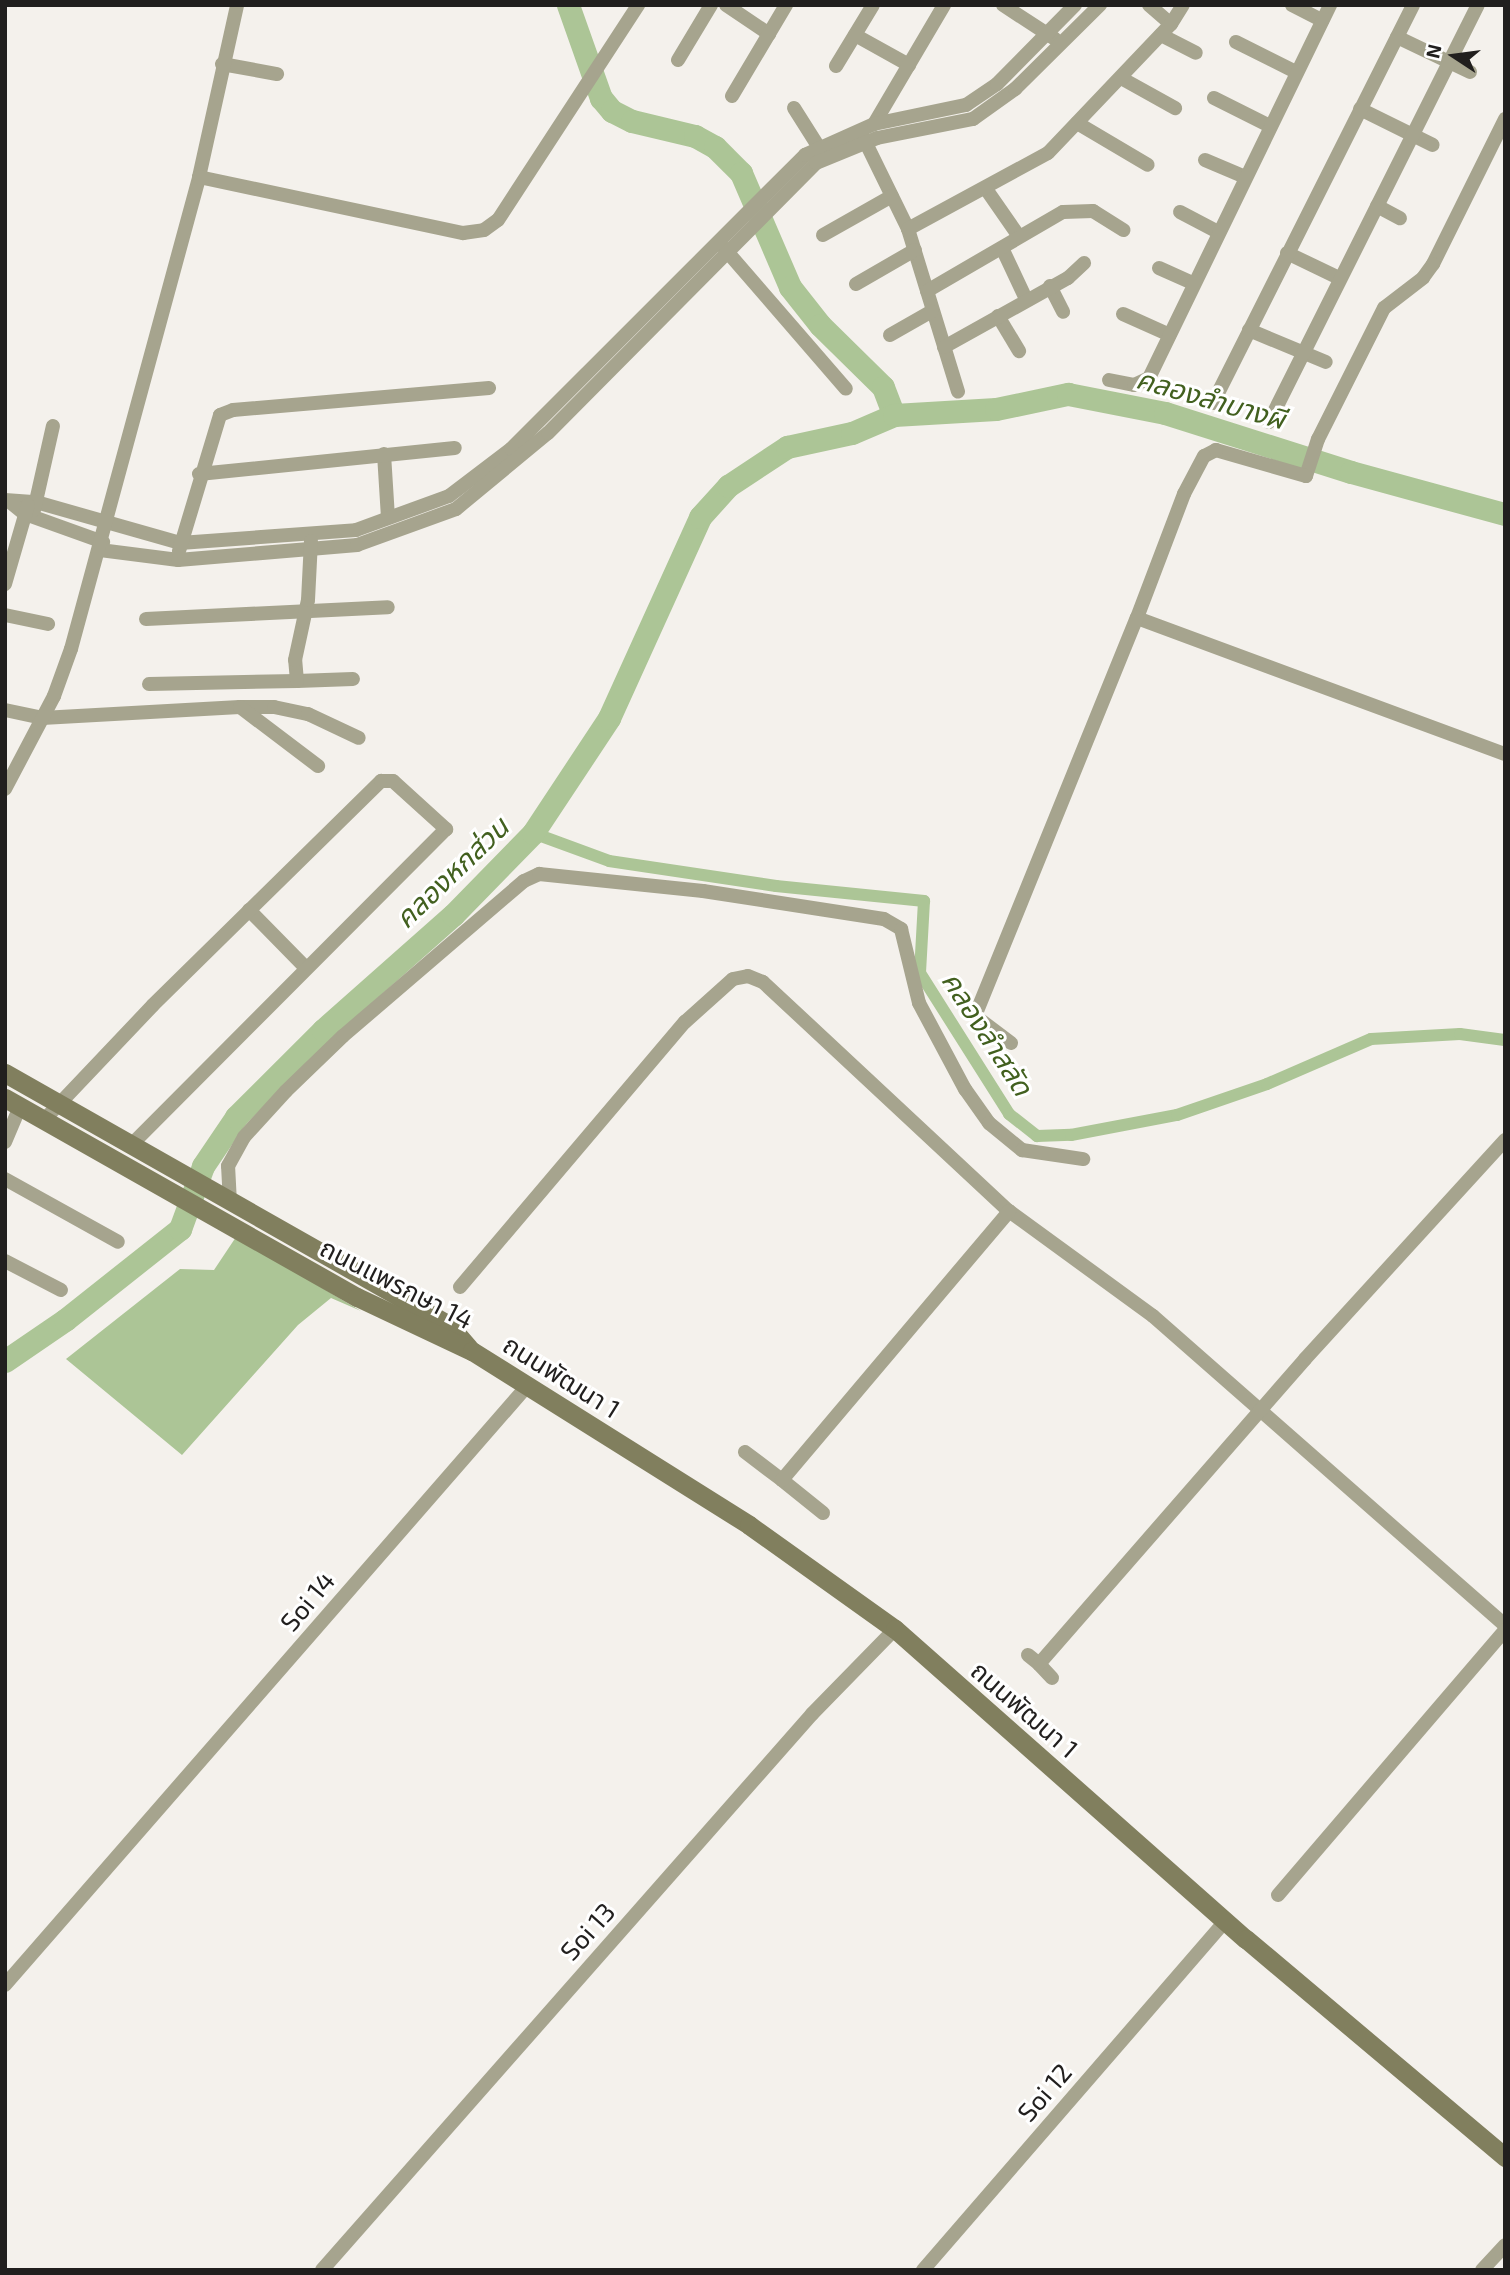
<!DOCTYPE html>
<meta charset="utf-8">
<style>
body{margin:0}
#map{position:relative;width:1510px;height:2275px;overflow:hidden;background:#f4f1ec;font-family:"Exo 2","Noto Sans Thai",sans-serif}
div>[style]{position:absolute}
.water>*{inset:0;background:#acc596}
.canal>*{height:12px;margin:-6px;padding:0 6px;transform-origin:6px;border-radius:6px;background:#acc596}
.river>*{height:23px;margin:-11.5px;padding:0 11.5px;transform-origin:11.5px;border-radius:11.5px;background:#acc596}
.minor>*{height:14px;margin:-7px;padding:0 7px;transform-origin:7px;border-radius:7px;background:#a6a48e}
.secondary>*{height:19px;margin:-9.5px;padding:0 9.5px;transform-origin:9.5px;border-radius:9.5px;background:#817f5e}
span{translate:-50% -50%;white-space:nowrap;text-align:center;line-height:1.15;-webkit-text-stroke:6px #fff;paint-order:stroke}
.street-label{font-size:26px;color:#211f1e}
.water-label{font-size:28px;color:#42601f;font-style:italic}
.frame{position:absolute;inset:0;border:7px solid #211f1e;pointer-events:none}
.north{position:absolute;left:1419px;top:21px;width:70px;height:70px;-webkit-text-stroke:5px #fff;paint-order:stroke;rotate:283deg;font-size:19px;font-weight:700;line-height:28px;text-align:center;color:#211f1e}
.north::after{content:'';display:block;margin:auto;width:24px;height:32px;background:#211f1e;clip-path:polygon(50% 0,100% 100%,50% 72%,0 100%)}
</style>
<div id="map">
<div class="water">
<div style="clip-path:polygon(236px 1237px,361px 1311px,331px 1298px,298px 1325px,182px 1455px,66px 1359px,180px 1269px,214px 1270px)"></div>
</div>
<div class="canal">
<div style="left:533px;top:833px;width:81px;rotate:20.2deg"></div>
<div style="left:609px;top:861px;width:169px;rotate:8.5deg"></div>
<div style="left:776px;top:886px;width:149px;rotate:5.8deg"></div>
<div style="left:924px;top:901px;width:72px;rotate:93.2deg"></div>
<div style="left:920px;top:973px;width:167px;rotate:57.7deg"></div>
<div style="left:1009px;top:1114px;width:36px;rotate:38deg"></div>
<div style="left:1037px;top:1136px;width:34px;rotate:-2deg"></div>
<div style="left:1071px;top:1135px;width:108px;rotate:-10.7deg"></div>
<div style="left:1177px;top:1115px;width:95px;rotate:-19deg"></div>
<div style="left:1267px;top:1084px;width:113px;rotate:-23.4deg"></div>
<div style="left:1371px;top:1039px;width:89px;rotate:-3.2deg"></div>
<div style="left:1460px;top:1034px;width:45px;rotate:7.6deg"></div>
</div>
<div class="river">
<div style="left:568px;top:5px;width:99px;rotate:70.5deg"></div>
<div style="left:601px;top:98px;width:17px;rotate:50deg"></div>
<div style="left:612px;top:111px;width:22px;rotate:27deg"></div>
<div style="left:632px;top:121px;width:65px;rotate:13.4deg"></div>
<div style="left:695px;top:136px;width:23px;rotate:29deg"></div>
<div style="left:715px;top:147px;width:37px;rotate:45deg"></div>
<div style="left:741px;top:173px;width:124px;rotate:66.7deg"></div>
<div style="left:790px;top:287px;width:48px;rotate:51.7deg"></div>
<div style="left:820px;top:325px;width:88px;rotate:44.5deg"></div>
<div style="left:883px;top:387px;width:30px;rotate:69deg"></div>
<div style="left:5px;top:1361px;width:73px;rotate:-34.3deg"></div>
<div style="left:65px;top:1320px;width:147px;rotate:-38.4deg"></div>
<div style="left:180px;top:1229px;width:67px;rotate:-69.9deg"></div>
<div style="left:203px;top:1166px;width:59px;rotate:-56deg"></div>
<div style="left:236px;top:1117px;width:123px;rotate:-45deg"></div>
<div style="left:323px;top:1030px;width:174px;rotate:-41.5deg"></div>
<div style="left:453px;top:915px;width:115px;rotate:-45.7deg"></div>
<div style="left:533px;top:833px;width:138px;rotate:-56.5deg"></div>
<div style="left:609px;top:718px;width:221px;rotate:-65.6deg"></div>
<div style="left:700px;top:517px;width:42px;rotate:-47.9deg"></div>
<div style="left:728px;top:486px;width:71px;rotate:-33.5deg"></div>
<div style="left:787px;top:447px;width:66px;rotate:-12.2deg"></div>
<div style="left:852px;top:433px;width:46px;rotate:-23.2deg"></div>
<div style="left:894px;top:415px;width:102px;rotate:-3.4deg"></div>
<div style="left:996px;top:409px;width:74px;rotate:-11.8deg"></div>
<div style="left:1068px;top:394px;width:99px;rotate:11.1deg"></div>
<div style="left:1165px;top:413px;width:195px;rotate:17.6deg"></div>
<div style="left:1351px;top:472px;width:160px;rotate:15.3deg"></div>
</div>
<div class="minor">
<div style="left:726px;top:5px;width:52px;rotate:34deg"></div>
<div style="left:1003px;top:5px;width:62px;rotate:33.2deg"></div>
<div style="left:1149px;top:5px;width:29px;rotate:41deg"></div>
<div style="left:1292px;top:5px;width:34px;rotate:27deg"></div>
<div style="left:855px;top:35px;width:62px;rotate:29.1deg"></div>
<div style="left:1161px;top:35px;width:39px;rotate:27deg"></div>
<div style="left:1397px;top:37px;width:81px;rotate:25.6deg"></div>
<div style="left:1236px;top:42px;width:67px;rotate:26.6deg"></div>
<div style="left:678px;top:60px;width:64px;rotate:-59deg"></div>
<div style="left:222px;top:64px;width:56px;rotate:10.3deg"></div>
<div style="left:836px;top:66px;width:71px;rotate:-58.8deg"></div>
<div style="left:1121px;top:78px;width:62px;rotate:29.1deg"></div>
<div style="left:732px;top:96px;width:106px;rotate:-59.3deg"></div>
<div style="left:1214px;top:98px;width:63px;rotate:26.6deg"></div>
<div style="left:794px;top:108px;width:45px;rotate:57.7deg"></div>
<div style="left:1360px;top:109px;width:81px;rotate:26.3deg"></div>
<div style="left:1505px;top:119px;width:162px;rotate:116.4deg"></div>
<div style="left:1433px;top:264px;width:17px;rotate:126deg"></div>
<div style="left:1423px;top:278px;width:49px;rotate:142.4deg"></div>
<div style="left:1384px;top:308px;width:147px;rotate:116.7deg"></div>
<div style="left:1318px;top:439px;width:39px;rotate:108deg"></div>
<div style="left:1306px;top:476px;width:94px;rotate:-163.9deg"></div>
<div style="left:1216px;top:450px;width:13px;rotate:153deg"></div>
<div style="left:1204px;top:456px;width:43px;rotate:117.8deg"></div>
<div style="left:1184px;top:494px;width:133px;rotate:110.8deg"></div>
<div style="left:1137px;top:618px;width:392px;rotate:20.3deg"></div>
<div style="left:1077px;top:123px;width:82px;rotate:30.6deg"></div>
<div style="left:874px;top:124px;width:138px;rotate:-59.5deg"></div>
<div style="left:862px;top:135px;width:105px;rotate:63.9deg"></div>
<div style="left:908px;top:229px;width:170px;rotate:72.9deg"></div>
<div style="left:1205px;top:160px;width:43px;rotate:23deg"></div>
<div style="left:199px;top:177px;width:176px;rotate:-77.5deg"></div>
<div style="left:986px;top:189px;width:56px;rotate:55.2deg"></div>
<div style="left:1377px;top:206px;width:26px;rotate:28deg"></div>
<div style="left:1180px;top:212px;width:43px;rotate:27.8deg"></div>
<div style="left:908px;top:229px;width:159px;rotate:-28.5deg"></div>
<div style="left:1048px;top:153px;width:178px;rotate:-46.4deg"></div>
<div style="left:1171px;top:24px;width:22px;rotate:-58deg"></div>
<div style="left:823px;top:235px;width:79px;rotate:-29.5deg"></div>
<div style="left:724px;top:248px;width:186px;rotate:49.1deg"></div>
<div style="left:1002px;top:248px;width:56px;rotate:64.8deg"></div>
<div style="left:1287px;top:253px;width:58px;rotate:25.7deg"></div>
<div style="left:1159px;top:268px;width:37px;rotate:24deg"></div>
<div style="left:856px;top:284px;width:68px;rotate:-30deg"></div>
<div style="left:1050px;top:286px;width:29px;rotate:63deg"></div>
<div style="left:927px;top:291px;width:157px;rotate:-30.2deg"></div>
<div style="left:1063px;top:212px;width:30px;rotate:-2deg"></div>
<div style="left:1093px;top:211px;width:36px;rotate:32deg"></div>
<div style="left:1123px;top:314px;width:51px;rotate:24.1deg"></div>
<div style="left:998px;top:316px;width:41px;rotate:59deg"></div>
<div style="left:1249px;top:330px;width:83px;rotate:22.6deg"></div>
<div style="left:890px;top:335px;width:48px;rotate:-29.7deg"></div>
<div style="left:944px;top:347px;width:142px;rotate:-29.1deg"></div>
<div style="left:1068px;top:278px;width:22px;rotate:-43deg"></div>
<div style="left:1109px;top:380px;width:25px;rotate:11deg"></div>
<div style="left:1134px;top:385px;width:17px;rotate:-25deg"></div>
<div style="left:1149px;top:378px;width:415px;rotate:-64.1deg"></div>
<div style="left:1213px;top:403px;width:445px;rotate:-63.3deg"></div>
<div style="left:1269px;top:422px;width:466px;rotate:-63.4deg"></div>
<div style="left:384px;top:454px;width:63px;rotate:86.4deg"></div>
<div style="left:199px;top:474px;width:257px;rotate:-5.8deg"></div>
<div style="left:5px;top:500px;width:31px;rotate:4deg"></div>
<div style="left:36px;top:502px;width:150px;rotate:15.9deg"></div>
<div style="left:180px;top:543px;width:176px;rotate:-4.2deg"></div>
<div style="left:356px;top:530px;width:99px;rotate:-20.1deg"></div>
<div style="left:449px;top:496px;width:78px;rotate:-37.2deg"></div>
<div style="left:511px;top:449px;width:416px;rotate:-45deg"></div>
<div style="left:805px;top:155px;width:76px;rotate:-24.2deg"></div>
<div style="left:874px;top:124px;width:94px;rotate:-11.7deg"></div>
<div style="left:966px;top:105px;width:37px;rotate:-34deg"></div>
<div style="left:997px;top:84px;width:111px;rotate:-45.4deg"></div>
<div style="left:10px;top:502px;width:19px;rotate:39deg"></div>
<div style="left:25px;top:514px;width:83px;rotate:19.7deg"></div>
<div style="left:34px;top:510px;width:86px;rotate:-77.3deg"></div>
<div style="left:100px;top:550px;width:79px;rotate:7.3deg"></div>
<div style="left:178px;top:560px;width:180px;rotate:-4.8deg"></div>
<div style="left:357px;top:545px;width:105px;rotate:-20deg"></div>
<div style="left:456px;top:509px;width:119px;rotate:-39.6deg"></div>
<div style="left:548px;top:433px;width:380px;rotate:-45.2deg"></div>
<div style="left:816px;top:163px;width:66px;rotate:-22.3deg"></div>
<div style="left:877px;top:138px;width:98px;rotate:-11.2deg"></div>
<div style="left:973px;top:119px;width:52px;rotate:-35.5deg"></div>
<div style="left:1015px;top:89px;width:120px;rotate:-44.7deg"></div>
<div style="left:179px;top:551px;width:142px;rotate:-73.2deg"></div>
<div style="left:220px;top:415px;width:14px;rotate:-21deg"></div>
<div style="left:233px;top:410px;width:257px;rotate:-4.9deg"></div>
<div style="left:5px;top:584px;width:82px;rotate:-73.8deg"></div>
<div style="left:5px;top:615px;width:44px;rotate:11.8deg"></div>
<div style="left:146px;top:619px;width:242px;rotate:-2.8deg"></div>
<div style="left:297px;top:681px;width:56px;rotate:-2deg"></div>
<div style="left:149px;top:684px;width:148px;rotate:-1.2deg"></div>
<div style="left:297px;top:681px;width:21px;rotate:-95deg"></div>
<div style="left:295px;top:660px;width:61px;rotate:-77.8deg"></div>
<div style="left:308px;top:600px;width:59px;rotate:-87.1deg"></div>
<div style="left:240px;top:707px;width:34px"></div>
<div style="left:274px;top:707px;width:35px;rotate:12deg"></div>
<div style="left:308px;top:714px;width:56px;rotate:25.2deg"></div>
<div style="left:5px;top:710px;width:38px;rotate:12deg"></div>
<div style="left:42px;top:718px;width:198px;rotate:-3.2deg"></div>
<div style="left:240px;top:707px;width:98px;rotate:37.1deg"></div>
<div style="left:5px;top:789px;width:105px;rotate:-62.2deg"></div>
<div style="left:54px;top:696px;width:50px;rotate:-70.1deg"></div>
<div style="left:71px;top:649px;width:489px;rotate:-74.8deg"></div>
<div style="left:199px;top:177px;width:270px;rotate:12deg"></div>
<div style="left:463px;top:233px;width:21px;rotate:-8deg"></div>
<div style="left:484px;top:230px;width:17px;rotate:-36deg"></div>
<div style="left:498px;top:220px;width:257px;rotate:-56.9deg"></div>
<div style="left:249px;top:910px;width:81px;rotate:45.5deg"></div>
<div style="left:1011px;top:1043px;width:45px;rotate:-143.1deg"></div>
<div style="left:975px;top:1016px;width:430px;rotate:-67.9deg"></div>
<div style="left:44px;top:1120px;width:158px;rotate:-46.5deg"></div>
<div style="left:153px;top:1005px;width:320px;rotate:-44.5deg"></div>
<div style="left:381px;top:781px;width:12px"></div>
<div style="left:393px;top:781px;width:72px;rotate:42.2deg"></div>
<div style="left:446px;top:829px;width:448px;rotate:134.9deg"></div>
<div style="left:5px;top:1142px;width:38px;rotate:-67deg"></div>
<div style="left:5px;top:1179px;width:129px;rotate:29.1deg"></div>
<div style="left:230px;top:1203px;width:37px;rotate:-93deg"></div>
<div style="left:228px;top:1166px;width:33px;rotate:-61deg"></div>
<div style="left:244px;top:1137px;width:62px;rotate:-47.6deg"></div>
<div style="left:286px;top:1091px;width:79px;rotate:-44deg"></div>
<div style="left:343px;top:1036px;width:238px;rotate:-40.6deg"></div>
<div style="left:524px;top:881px;width:17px;rotate:-25deg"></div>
<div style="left:539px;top:874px;width:165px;rotate:5.9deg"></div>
<div style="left:703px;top:891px;width:183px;rotate:8.8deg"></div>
<div style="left:884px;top:919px;width:20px;rotate:30deg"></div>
<div style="left:901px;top:929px;width:76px;rotate:76.3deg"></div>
<div style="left:919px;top:1003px;width:98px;rotate:61.9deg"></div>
<div style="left:965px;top:1089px;width:42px;rotate:54.8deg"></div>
<div style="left:989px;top:1123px;width:43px;rotate:39.3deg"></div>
<div style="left:1022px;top:1150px;width:62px;rotate:8.4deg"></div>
<div style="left:5px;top:1261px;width:63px;rotate:27.4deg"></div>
<div style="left:460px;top:1287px;width:348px;rotate:-49.7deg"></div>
<div style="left:685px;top:1022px;width:64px;rotate:-41.9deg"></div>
<div style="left:733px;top:979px;width:15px;rotate:-11deg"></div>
<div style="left:748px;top:976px;width:16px;rotate:22deg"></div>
<div style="left:763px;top:982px;width:336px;rotate:43deg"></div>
<div style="left:1009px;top:1211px;width:178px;rotate:36.1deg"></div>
<div style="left:1153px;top:1316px;width:468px;rotate:41.3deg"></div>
<div style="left:745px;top:1452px;width:46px;rotate:37.1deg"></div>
<div style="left:823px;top:1513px;width:53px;rotate:-141.2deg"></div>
<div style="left:782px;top:1480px;width:352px;rotate:-49.8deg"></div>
<div style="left:1028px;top:1655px;width:14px;rotate:39deg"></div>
<div style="left:1052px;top:1678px;width:19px;rotate:-133deg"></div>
<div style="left:1039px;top:1664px;width:405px;rotate:-48.9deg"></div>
<div style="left:1305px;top:1359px;width:297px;rotate:-47.6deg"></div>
<div style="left:1278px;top:1895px;width:349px;rotate:-49.4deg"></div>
<div style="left:5px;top:1985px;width:797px;rotate:-48.92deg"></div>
<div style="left:322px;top:2270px;width:741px;rotate:-48.61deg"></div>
<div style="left:812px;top:1714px;width:119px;rotate:-45.7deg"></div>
<div style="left:923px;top:2270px;width:463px;rotate:-49.1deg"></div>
<div style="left:1482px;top:2270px;width:34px;rotate:-47deg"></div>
</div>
<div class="secondary">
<div style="left:5px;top:1073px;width:511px;rotate:29.58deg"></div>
<div style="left:449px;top:1325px;width:30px;rotate:49deg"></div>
<div style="left:5px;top:1098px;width:404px;rotate:29.5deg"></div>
<div style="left:357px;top:1297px;width:127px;rotate:25.2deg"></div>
<div style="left:472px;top:1351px;width:327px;rotate:32.1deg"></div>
<div style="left:749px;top:1525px;width:179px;rotate:35.5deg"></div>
<div style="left:895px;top:1629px;width:468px;rotate:41.5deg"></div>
<div style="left:1246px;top:1939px;width:339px;rotate:40.1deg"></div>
</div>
<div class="street-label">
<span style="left:397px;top:1283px;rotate:27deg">ถนนแพรกษา 14</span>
<span style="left:562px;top:1376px;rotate:32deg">ถนนพัฒนา 1</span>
<span style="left:307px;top:1601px;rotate:-50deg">Soi 14</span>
<span style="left:1025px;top:1709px;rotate:41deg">ถนนพัฒนา 1</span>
<span style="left:587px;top:1931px;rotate:-48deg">Soi 13</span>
<span style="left:1044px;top:2092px;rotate:-49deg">Soi 12</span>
</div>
<div class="water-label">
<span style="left:1211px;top:398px;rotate:16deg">คลองลำบางผี</span>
<span style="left:451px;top:872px;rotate:-44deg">คลองหกส่วน</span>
<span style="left:988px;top:1033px;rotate:57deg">คลองลำสลัด</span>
</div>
<div class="frame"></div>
<div class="north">N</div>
</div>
